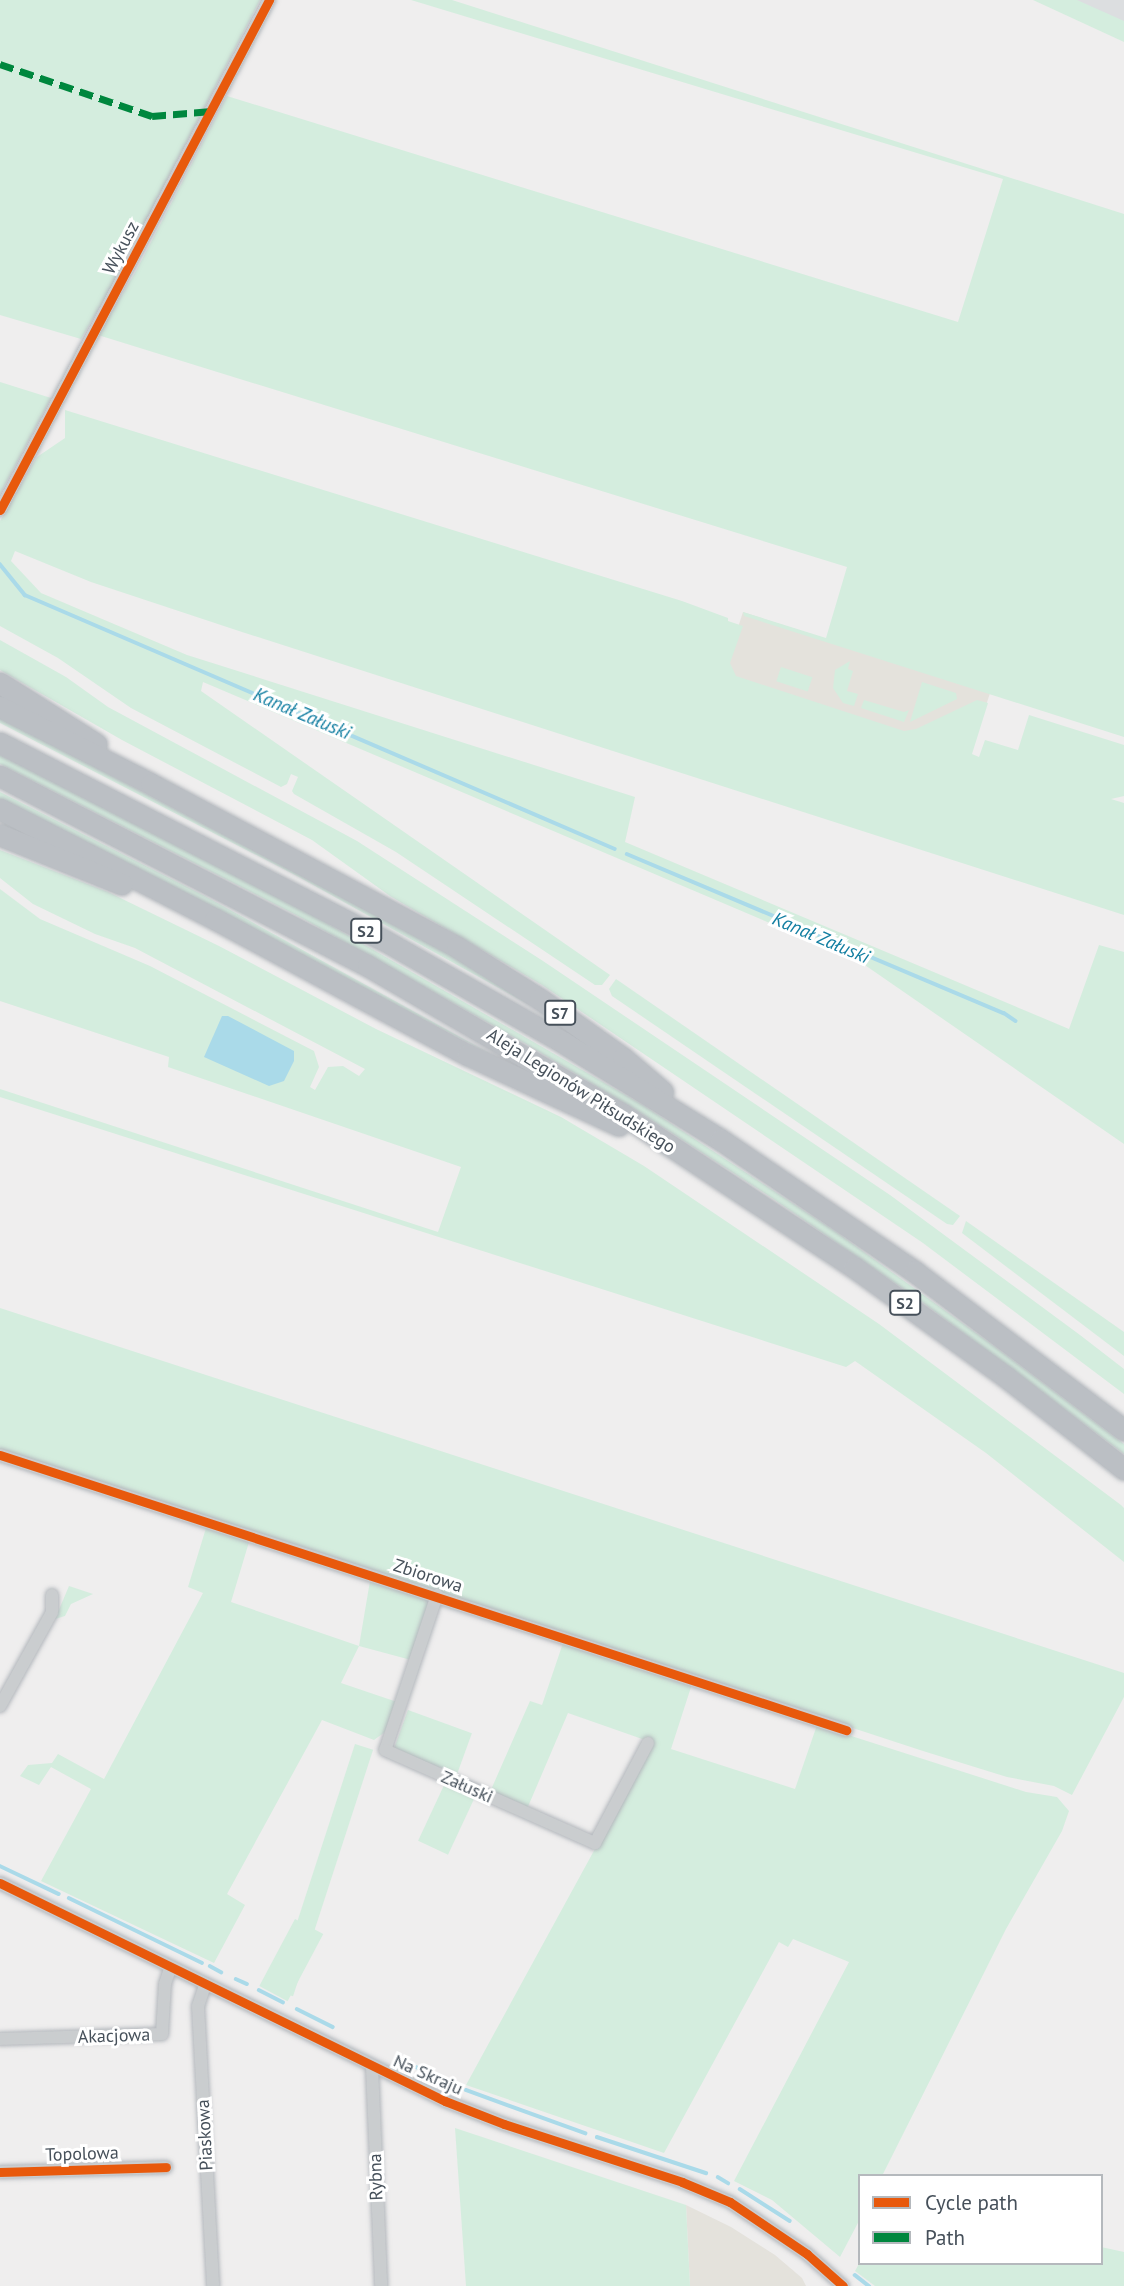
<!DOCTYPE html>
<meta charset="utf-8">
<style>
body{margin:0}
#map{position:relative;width:1124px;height:2286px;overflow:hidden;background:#efeeee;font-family:"PT Sans",sans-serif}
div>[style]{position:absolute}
.commercial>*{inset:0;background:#e4e2dc;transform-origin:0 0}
.airport>*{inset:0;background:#dcdee0}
.green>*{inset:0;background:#d4edde;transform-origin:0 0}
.water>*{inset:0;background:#aadae9}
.stream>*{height:3.5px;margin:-1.75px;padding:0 1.75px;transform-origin:1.75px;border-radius:1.75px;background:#aadae9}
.roads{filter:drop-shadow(0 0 2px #b4b8bd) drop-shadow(0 0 2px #b4b8bd)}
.street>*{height:12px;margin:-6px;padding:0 6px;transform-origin:6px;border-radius:6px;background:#cacdcf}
.highway>*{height:21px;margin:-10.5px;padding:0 10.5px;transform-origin:10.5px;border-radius:10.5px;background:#bbbfc4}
.quiet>*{height:7px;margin-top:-3.5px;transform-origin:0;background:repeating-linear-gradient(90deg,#00873e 0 14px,transparent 0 21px)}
.cycleway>*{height:9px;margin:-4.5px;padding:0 4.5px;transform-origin:4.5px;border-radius:4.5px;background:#e8590c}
span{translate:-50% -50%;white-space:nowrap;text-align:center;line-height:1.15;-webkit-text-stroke:6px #fff;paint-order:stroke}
.shield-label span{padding:2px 5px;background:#fff;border:2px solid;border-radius:5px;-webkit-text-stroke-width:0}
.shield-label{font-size:16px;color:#46505a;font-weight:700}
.street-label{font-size:18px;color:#46505a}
.water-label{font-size:19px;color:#127ea1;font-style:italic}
.legend{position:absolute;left:858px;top:2174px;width:245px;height:91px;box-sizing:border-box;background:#fff;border:2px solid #b5b9bd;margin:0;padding:9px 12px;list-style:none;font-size:21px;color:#46505a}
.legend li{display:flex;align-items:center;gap:14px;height:35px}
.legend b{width:35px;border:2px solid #b5b9bd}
</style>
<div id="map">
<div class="commercial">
<div style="left:743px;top:612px;width:260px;height:66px;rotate:18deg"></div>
<div style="clip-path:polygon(686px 2205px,731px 2227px,775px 2255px,802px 2278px,806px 2286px,690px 2286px)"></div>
</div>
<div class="airport">
<div style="clip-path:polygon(1035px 0,1124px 0,1124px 41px)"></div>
</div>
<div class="green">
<div style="clip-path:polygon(0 0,260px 0,144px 224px,114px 269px,121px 271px,81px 339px,0 315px)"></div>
<div style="clip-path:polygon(411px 0,452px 0,1124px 214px,1124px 737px,744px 616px,743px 612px,826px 638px,847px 567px,98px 335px,136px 271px,227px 96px,958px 322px,1003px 179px)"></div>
<div style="clip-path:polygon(1033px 0,1077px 0,1124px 21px,1124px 42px)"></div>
<div style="clip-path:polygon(0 382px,51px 398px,0 494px)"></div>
<div style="clip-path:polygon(65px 410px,682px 601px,728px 618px,728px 621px,743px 626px,730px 663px,736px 676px,904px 731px,916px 729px,977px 700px,988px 703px,972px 754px,979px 757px,985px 740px,1018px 750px,1029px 715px,1124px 745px,1124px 796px,1111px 799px,1124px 803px,1124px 915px,242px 632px,91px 582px,15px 551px,11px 561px,41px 593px,187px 655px,635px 797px,625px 842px,1069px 1029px,1099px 945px,1124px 952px,1124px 1144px,859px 961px,203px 682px,201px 691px,610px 975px,602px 985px,595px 985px,396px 852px,294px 794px,292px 791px,298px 777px,291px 774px,287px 784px,281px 787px,131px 708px,58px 658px,0 626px,0 521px,37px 457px,65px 438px)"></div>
<div style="clip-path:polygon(0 640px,66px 677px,108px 707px,357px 841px,543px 961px,890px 1195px,1080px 1335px,1124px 1369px,1124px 1394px,923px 1243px,542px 985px,390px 896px,312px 840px,122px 740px,0 670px)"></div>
<div style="clip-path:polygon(850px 661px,848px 669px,853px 671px,847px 691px,858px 694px,854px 706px,843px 703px,833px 688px,835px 670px)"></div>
<div style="left:781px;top:667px;width:33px;height:15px;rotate:18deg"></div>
<div style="clip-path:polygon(922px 682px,956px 693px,957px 699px,910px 722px)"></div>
<div style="clip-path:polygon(864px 700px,904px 712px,909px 710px,904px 722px,861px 708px)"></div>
<div style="clip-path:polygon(0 717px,458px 958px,531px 1006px,297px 876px,0 723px)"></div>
<div style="clip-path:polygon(0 755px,304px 910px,643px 1105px,835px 1231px,990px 1343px,1124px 1444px,1124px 1454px,922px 1302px,772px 1198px,639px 1112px,526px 1044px,300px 917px,0 764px)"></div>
<div style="clip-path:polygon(0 792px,203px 895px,500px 1059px,0 800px)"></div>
<div style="clip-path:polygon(0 850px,108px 892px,219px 946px,376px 1029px,561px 1117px,644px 1166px,879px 1324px,1121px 1505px,1124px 1508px,1124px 1562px,986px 1453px,855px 1361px,846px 1367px,0 1097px,0 1089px,438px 1232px,461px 1167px,168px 1067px,169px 1057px,0 1001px,0 889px,40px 919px,150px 966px,314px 1051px,319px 1067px,310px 1087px,315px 1090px,328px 1067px,343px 1066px,359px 1076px,365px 1069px,135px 948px,95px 934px,33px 904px,0 878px)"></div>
<div style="clip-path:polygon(616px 979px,960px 1216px,953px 1225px,947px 1224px,612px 996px,609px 989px)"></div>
<div style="clip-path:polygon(966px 1221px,1124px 1332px,1124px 1356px,962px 1233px)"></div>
<div style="clip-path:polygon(0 1308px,1124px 1673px,1124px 1697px,1072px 1795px,1054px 1786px,1007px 1777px,923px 1751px,0 1449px)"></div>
<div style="clip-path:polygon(206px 1528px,249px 1542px,231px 1602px,359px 1646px,370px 1581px,429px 1598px,430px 1605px,411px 1660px,359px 1646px,341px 1683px,400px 1703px,385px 1732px,374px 1740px,322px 1720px,227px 1894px,245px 1905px,214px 1963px,41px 1881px,91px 1789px,51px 1767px,39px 1785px,20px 1776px,28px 1765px,52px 1763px,58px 1754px,104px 1779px,203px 1593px,188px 1587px)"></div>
<div style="clip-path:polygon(69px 1586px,93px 1594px,71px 1604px,65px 1616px,55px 1619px)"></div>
<div style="clip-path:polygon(563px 1643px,692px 1684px,671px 1749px,795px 1789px,817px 1725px,1026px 1792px,1057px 1797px,1069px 1811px,1062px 1831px,1006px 1929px,882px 2176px,860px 2176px,860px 2219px,840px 2257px,772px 2200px,734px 2181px,849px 1962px,793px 1939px,788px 1947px,779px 1942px,664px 2153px,466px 2085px,596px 1847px,645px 1740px,568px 1713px,527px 1809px,490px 1792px,530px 1701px,542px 1705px)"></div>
<div style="left:408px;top:1710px;width:68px;height:43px;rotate:20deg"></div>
<div style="left:355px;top:1744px;width:19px;height:259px;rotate:18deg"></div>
<div style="left:446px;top:1781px;width:33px;height:66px;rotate:25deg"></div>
<div style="left:295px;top:1919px;width:32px;height:76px;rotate:28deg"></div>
<div style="clip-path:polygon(455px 2128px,686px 2205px,690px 2286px,466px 2286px)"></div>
<div style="clip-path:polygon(1101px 2247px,1124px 2252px,1124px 2286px,875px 2286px,855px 2271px,860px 2262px,1101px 2263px)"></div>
</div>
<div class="water">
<div style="clip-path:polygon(222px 1016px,228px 1016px,294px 1051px,294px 1061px,284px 1081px,269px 1086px,204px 1057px)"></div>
</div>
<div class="stream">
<div style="left:0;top:564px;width:40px;rotate:51deg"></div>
<div style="left:25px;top:595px;width:642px;rotate:23.29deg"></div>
<div style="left:627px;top:854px;width:409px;rotate:22.9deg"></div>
<div style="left:1004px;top:1013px;width:14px;rotate:34deg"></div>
<div style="left:0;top:1866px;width:65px;rotate:25.4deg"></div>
<div style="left:69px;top:1898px;width:148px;rotate:26deg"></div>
<div style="left:210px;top:1966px;width:13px;rotate:29deg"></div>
<div style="left:236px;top:1979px;width:12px;rotate:24deg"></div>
<div style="left:259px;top:1990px;width:27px;rotate:27deg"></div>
<div style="left:297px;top:2009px;width:40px;rotate:26.6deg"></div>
<div style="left:416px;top:2067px;width:42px;rotate:25.3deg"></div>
<div style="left:466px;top:2090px;width:127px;rotate:19.9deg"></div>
<div style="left:597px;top:2137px;width:115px;rotate:18.3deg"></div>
<div style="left:718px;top:2177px;width:12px;rotate:31deg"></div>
<div style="left:740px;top:2189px;width:59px;rotate:32.6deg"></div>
<div style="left:855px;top:2275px;width:18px;rotate:38deg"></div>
</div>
<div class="roads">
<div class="street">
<div style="left:0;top:510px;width:577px;rotate:-62.19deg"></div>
<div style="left:0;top:1455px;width:890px;rotate:18.01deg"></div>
<div style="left:437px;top:1595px;width:163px;rotate:108.5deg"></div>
<div style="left:385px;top:1750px;width:230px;rotate:23.9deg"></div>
<div style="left:595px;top:1843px;width:113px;rotate:-62.1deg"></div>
<div style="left:0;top:1706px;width:107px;rotate:-61deg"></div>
<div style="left:52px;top:1612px;width:17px;rotate:-90deg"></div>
<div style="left:0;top:1883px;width:496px;rotate:26.1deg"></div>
<div style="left:445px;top:2101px;width:63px;rotate:21.3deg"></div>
<div style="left:504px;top:2124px;width:187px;rotate:18deg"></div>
<div style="left:682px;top:2182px;width:52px;rotate:22.6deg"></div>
<div style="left:730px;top:2202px;width:93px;rotate:34deg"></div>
<div style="left:807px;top:2254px;width:48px;rotate:41.6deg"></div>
<div style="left:205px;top:1985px;width:22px;rotate:108deg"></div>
<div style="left:198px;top:2006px;width:280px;rotate:86.9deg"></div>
<div style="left:0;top:2039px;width:162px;rotate:-1.8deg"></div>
<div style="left:162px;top:2034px;width:50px;rotate:-86.6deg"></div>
<div style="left:165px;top:1984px;width:16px;rotate:-72deg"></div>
<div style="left:372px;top:2067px;width:219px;rotate:87.6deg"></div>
<div style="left:0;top:2172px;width:166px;rotate:-1.7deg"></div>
</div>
<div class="highway">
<div style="left:0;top:683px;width:114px;rotate:32.4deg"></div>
<div style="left:0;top:707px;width:169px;rotate:27deg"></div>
<div style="left:151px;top:784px;width:347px;rotate:28deg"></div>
<div style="left:457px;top:947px;width:98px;rotate:32.1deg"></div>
<div style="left:540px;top:999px;width:102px;rotate:35.4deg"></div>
<div style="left:623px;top:1058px;width:52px;rotate:40.4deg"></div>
<div style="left:0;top:743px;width:429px;rotate:27.2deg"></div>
<div style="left:382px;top:939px;width:210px;rotate:29.7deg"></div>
<div style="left:564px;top:1043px;width:185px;rotate:31.7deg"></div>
<div style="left:721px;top:1140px;width:235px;rotate:34.2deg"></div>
<div style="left:915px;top:1272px;width:262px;rotate:37.1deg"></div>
<div style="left:0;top:776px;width:414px;rotate:27.3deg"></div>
<div style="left:368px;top:966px;width:296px;rotate:30.2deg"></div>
<div style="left:624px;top:1115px;width:277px;rotate:33.5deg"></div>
<div style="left:855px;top:1268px;width:186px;rotate:35.8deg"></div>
<div style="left:1006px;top:1377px;width:150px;rotate:37.9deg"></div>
<div style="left:0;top:809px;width:242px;rotate:27.1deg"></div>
<div style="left:215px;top:919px;width:287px;rotate:28.3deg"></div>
<div style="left:468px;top:1055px;width:166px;rotate:25deg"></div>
<div style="left:0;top:835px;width:131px;rotate:22deg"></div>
</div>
</div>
<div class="quiet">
<div style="left:0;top:64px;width:161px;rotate:18.9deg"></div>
<div style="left:152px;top:116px;width:60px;rotate:-4.8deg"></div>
</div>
<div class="cycleway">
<div style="left:0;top:510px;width:577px;rotate:-62.19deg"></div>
<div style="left:0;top:1455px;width:890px;rotate:18.01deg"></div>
<div style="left:0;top:1883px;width:496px;rotate:26.1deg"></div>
<div style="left:445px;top:2101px;width:63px;rotate:21.3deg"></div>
<div style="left:504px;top:2124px;width:187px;rotate:18deg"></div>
<div style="left:682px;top:2182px;width:52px;rotate:22.6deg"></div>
<div style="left:730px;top:2202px;width:93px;rotate:34deg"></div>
<div style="left:807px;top:2254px;width:48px;rotate:41.6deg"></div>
<div style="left:0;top:2172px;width:166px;rotate:-1.7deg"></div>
</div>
<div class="shield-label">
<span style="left:366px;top:931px">S2</span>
<span style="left:560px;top:1013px">S7</span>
<span style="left:905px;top:1303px">S2</span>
</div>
<div class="street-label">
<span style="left:121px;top:248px;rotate:-62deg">Wykusz</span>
<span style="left:581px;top:1091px;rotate:32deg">Aleja Legionów Piłsudskiego</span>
<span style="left:428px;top:1576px;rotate:18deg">Zbiorowa</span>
<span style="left:467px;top:1787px;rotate:24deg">Załuski</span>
<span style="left:114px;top:2036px;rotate:-2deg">Akacjowa</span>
<span style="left:428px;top:2075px;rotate:24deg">Na Skraju</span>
<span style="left:205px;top:2135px;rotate:-93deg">Piaskowa</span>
<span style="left:82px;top:2154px;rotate:-2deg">Topolowa</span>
<span style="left:376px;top:2177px;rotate:-92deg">Rybna</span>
</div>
<div class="water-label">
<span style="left:302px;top:714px;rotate:23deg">Kanał Załuski</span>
<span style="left:821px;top:938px;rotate:23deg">Kanał Załuski</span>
</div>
<ul class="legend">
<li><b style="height:9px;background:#e8590c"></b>Cycle path</li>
<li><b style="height:9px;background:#00873e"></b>Path</li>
</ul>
</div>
